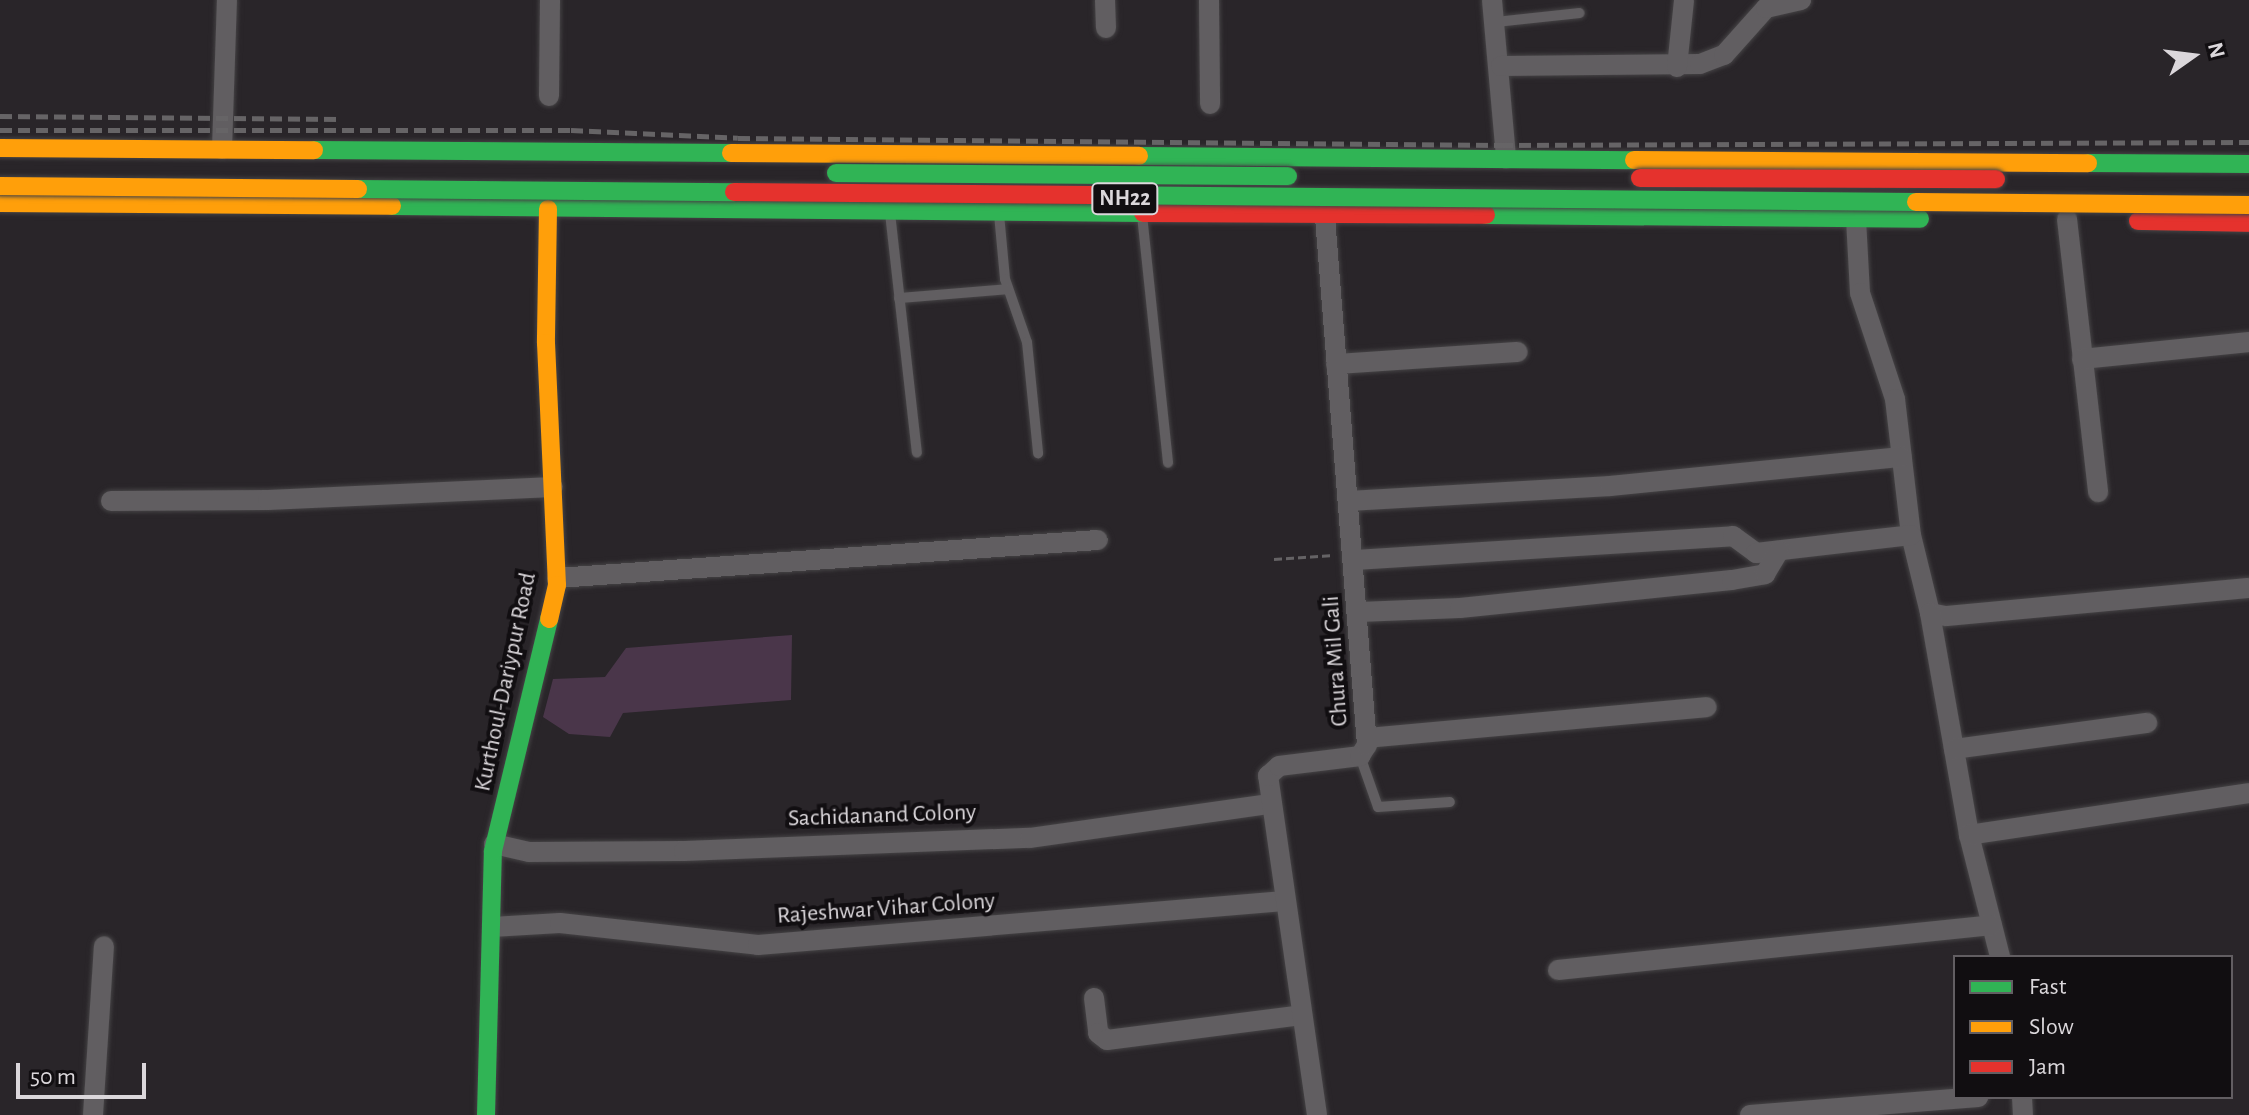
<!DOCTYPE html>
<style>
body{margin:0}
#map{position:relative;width:2249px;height:1115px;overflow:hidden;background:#292529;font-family:"Alegreya Sans",sans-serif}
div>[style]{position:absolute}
.green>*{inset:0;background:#4a364a}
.path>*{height:3px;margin-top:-1.5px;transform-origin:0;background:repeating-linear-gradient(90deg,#656365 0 8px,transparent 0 12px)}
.roads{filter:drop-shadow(0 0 2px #454345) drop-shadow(0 0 2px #454345)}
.lane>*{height:10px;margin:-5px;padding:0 5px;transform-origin:5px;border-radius:5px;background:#615e61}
.street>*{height:20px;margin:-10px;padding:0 10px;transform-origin:10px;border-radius:10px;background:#615e61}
.fast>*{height:18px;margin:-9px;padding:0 9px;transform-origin:9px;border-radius:9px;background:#30b455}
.slow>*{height:18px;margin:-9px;padding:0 9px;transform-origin:9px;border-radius:9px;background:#ff9f0a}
.jam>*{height:18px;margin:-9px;padding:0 9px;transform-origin:9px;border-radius:9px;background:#e5322d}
.rail>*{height:5px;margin-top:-2.5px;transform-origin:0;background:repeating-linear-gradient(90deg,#666466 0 12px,transparent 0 18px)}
.bridges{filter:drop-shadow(0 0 2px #454345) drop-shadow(0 0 2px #454345)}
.fast-bridge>*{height:18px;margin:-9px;padding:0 9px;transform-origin:9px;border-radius:9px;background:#30b455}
.slow-bridge>*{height:18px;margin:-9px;padding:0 9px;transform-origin:9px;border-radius:9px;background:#ff9f0a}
.jam-bridge>*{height:18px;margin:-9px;padding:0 9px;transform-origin:9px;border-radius:9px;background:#e5322d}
span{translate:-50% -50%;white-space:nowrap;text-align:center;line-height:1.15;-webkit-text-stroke:8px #110e11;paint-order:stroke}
.shield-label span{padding:2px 6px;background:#110e11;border:2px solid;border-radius:6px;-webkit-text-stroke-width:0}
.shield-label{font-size:22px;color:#dbd7db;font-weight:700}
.street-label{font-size:24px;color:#dbd7db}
.legend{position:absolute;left:1953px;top:955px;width:280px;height:144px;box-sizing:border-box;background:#110e11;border:2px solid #625e62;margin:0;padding:10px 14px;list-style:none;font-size:24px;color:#dbd7db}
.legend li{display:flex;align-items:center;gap:16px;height:40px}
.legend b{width:40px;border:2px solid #625e62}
.north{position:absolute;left:2153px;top:16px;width:80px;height:80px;-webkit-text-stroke:6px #110e11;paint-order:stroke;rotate:76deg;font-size:22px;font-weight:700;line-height:32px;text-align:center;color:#dbd7db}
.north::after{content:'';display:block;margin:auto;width:28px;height:36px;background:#dbd7db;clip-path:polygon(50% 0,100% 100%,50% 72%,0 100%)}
.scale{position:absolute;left:16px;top:1063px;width:130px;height:36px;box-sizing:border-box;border:4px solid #dbd7db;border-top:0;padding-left:10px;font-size:24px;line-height:28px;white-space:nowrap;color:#dbd7db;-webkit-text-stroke:6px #110e11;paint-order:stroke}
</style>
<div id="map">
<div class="green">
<div style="clip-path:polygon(792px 635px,791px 700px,623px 713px,610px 737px,569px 734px,543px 717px,553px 679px,605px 677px,626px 648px)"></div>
</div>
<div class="path">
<div style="left:1274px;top:559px;width:60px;rotate:-3.8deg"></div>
</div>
<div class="roads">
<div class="lane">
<div style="left:1496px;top:22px;width:84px;rotate:-6.1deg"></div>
<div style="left:890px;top:213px;width:241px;rotate:83.6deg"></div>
<div style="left:999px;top:214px;width:65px;rotate:84.7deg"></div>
<div style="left:1005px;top:279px;width:67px;rotate:70.8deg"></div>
<div style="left:1027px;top:342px;width:112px;rotate:84.3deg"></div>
<div style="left:1142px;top:215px;width:249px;rotate:84deg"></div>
<div style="left:899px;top:298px;width:109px;rotate:-4.7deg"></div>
<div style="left:1360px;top:756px;width:54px;rotate:70.6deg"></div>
<div style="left:1378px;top:807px;width:72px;rotate:-4deg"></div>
</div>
<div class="street">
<div style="left:1105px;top:0;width:28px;rotate:88deg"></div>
<div style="left:1209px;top:0;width:104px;rotate:89.4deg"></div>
<div style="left:1492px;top:0;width:159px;rotate:84.9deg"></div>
<div style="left:1501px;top:66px;width:199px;rotate:-0.6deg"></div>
<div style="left:1700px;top:64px;width:26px;rotate:-21deg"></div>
<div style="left:1724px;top:55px;width:63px;rotate:-48.2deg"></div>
<div style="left:1766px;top:8px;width:36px;rotate:-13deg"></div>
<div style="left:1677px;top:67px;width:67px;rotate:-84deg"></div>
<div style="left:549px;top:96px;width:96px;rotate:-89.4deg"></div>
<div style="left:222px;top:149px;width:149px;rotate:-88.1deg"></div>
<div style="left:1856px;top:219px;width:74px;rotate:86.9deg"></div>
<div style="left:1860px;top:293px;width:112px;rotate:71.7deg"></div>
<div style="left:1895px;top:399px;width:137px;rotate:83.3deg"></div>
<div style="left:1911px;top:535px;width:80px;rotate:76.3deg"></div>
<div style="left:1930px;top:613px;width:16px;rotate:11deg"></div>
<div style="left:1946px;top:616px;width:304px;rotate:-5.3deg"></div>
<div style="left:2067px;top:219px;width:275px;rotate:83.5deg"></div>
<div style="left:2082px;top:359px;width:168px;rotate:-5.8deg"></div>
<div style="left:1336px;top:364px;width:182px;rotate:-3.8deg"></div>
<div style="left:111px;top:501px;width:157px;rotate:-0.4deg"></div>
<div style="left:268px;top:500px;width:285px;rotate:-2.6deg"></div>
<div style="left:1350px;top:501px;width:260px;rotate:-3.3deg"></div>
<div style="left:1610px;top:486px;width:293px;rotate:-5.7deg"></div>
<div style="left:1355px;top:560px;width:379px;rotate:-3.6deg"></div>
<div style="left:1733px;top:536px;width:29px;rotate:36deg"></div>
<div style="left:1756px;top:553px;width:156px;rotate:-6.6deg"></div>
<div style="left:557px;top:578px;width:542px;rotate:-4.02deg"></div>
<div style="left:1359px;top:612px;width:101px;rotate:-2.3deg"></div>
<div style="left:1460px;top:608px;width:273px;rotate:-5.9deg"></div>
<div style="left:1732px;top:580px;width:34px;rotate:-10deg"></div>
<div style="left:1765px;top:574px;width:27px;rotate:-59deg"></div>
<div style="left:1930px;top:613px;width:225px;rotate:80deg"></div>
<div style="left:1969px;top:835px;width:126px;rotate:75.7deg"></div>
<div style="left:1367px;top:738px;width:341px;rotate:-5.2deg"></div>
<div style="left:1954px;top:749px;width:195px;rotate:-7.7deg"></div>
<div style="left:1969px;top:835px;width:283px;rotate:-8.5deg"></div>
<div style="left:494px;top:844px;width:36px;rotate:13deg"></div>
<div style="left:529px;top:852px;width:155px;rotate:-0.4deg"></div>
<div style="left:684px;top:851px;width:346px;rotate:-2.2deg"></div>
<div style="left:1030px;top:838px;width:241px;rotate:-8.1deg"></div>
<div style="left:492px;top:927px;width:68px;rotate:-3.4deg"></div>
<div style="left:560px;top:923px;width:199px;rotate:6.3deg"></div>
<div style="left:758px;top:945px;width:528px;rotate:-4.78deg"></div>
<div style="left:1558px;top:970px;width:436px;rotate:-5.9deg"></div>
<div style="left:1094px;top:998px;width:35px;rotate:83deg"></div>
<div style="left:1098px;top:1033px;width:11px;rotate:38deg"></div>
<div style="left:1107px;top:1040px;width:196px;rotate:-7.3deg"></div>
<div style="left:2022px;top:1097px;width:18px;rotate:87deg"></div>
<div style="left:93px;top:1115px;width:169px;rotate:-86.3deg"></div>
<div style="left:1317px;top:1115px;width:343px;rotate:-98.2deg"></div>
<div style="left:1268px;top:776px;width:15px;rotate:-42deg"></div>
<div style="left:1279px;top:766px;width:82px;rotate:-7deg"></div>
<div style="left:1360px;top:756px;width:13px;rotate:-58deg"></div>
<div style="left:1367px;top:745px;width:530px;rotate:-94.55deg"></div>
<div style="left:1750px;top:1115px;width:229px;rotate:-4.5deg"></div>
</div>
<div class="fast">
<div style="left:314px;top:150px;width:417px;rotate:0.4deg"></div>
<div style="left:1139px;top:156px;width:495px;rotate:0.5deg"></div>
<div style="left:2088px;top:163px;width:161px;rotate:0.4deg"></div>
<div style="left:392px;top:206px;width:751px;rotate:0.53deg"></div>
<div style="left:1486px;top:215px;width:434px;rotate:0.5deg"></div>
<div style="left:486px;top:1115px;width:264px;rotate:-88.5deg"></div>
<div style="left:493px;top:851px;width:239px;rotate:-76.4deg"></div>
</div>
<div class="slow">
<div style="left:0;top:148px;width:314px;rotate:0.4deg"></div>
<div style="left:731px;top:153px;width:408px;rotate:0.4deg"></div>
<div style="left:1634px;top:160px;width:454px;rotate:0.4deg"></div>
<div style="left:0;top:203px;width:392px;rotate:0.4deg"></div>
<div style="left:548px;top:209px;width:134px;rotate:90.9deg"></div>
<div style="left:546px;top:343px;width:242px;rotate:87.4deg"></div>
<div style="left:557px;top:585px;width:35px;rotate:103deg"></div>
</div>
<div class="jam">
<div style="left:1143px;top:213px;width:343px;rotate:0.3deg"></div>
<div style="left:2138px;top:221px;width:111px;rotate:1deg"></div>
</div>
</div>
<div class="rail">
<div style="left:0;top:116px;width:340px;rotate:0.5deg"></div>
<div style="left:0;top:130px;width:571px"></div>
<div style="left:571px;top:130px;width:167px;rotate:2.7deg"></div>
<div style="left:738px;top:138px;width:763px;rotate:0.53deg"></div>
<div style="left:1501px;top:145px;width:748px;rotate:-0.23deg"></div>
</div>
<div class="bridges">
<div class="fast-bridge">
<div style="left:836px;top:173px;width:452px;rotate:0.4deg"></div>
<div style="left:358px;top:189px;width:376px;rotate:0.5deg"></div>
<div style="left:1091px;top:195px;width:825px;rotate:0.49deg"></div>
</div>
<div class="slow-bridge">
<div style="left:0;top:186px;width:358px;rotate:0.5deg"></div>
<div style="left:1916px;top:202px;width:333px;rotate:0.5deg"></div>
</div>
<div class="jam-bridge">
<div style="left:1640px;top:178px;width:356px;rotate:0.2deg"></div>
<div style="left:734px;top:192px;width:357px;rotate:0.5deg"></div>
</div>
</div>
<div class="shield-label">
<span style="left:1125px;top:199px">NH22</span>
</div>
<div class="street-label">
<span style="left:1336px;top:661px;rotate:-94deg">Chura Mil Gali</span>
<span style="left:506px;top:682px;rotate:-78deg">Kurthoul-Dariypur Road</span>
<span style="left:882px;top:816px;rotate:-2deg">Sachidanand Colony</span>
<span style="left:886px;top:909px;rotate:-4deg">Rajeshwar Vihar Colony</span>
</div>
<ul class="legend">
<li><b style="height:10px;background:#30b455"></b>Fast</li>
<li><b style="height:10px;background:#ff9f0a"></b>Slow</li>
<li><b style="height:10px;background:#e5322d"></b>Jam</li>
</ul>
<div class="north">N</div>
<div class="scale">50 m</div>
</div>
